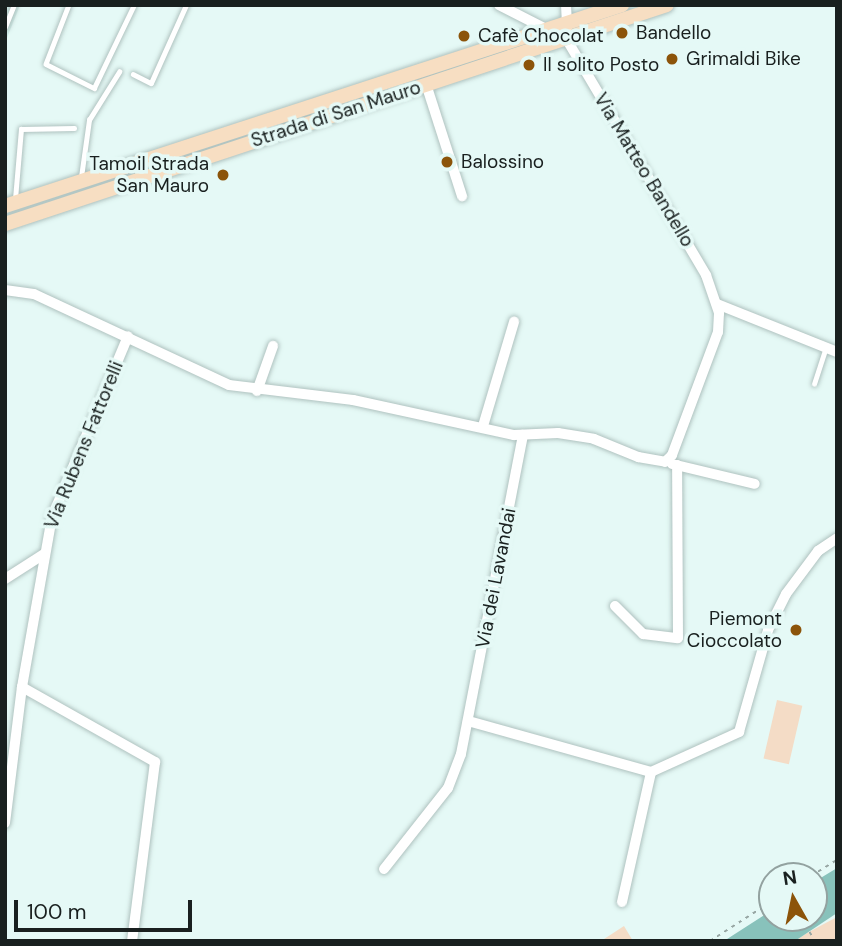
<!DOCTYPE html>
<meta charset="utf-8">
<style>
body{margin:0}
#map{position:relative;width:842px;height:946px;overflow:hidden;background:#e5f9f6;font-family:"DM Sans",sans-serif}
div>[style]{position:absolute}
.built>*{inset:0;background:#cfece8}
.green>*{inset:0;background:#f4dcc6;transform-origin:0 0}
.water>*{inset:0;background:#88c2bb}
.path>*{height:2px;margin-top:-1px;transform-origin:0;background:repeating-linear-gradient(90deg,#97a6a3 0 3.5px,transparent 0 8.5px)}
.roads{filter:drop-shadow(0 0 2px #afc2bf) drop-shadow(0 0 2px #afc2bf)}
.lane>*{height:4.5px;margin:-2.25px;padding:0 2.25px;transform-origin:2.25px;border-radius:2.25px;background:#fff}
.street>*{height:10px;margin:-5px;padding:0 5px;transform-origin:5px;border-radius:5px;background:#fff}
.secondary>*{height:14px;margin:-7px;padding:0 7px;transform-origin:7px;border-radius:7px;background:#f7dec2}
.dots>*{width:19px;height:19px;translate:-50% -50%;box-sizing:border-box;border:4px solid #e5f9f6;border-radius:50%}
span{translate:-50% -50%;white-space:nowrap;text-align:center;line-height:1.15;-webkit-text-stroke:7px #e5f9f6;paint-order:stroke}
.poi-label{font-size:19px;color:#19201f}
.left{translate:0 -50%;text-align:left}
.right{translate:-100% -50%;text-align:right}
.street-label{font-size:19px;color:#19201f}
.frame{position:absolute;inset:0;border:7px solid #19201f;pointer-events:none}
.north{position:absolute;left:758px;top:862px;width:70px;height:70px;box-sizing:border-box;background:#e5f9f6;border:2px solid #93a2a0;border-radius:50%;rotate:351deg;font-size:19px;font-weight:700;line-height:28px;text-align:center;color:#19201f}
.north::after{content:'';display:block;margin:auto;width:24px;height:32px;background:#8c540a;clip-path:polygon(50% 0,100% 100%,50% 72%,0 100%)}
.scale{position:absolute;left:14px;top:900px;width:178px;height:32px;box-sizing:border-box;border:4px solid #19201f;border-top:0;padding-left:9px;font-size:21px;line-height:24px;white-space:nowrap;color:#19201f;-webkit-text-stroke:5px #e5f9f6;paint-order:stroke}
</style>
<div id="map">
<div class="built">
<div style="clip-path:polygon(5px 5px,20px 5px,5px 43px)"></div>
</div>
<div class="green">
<div style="left:777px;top:700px;width:26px;height:60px;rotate:13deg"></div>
<div style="clip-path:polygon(837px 917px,837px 941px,795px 941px,807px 933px)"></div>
<div style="clip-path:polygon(624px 926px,633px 941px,601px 941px)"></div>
</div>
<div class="water">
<div style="clip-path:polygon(837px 868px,837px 913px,795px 941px,724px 941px,772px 910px,772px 918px,814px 918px,814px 882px)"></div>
</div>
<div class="path">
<div style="left:811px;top:876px;width:31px;rotate:-32deg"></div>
<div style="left:800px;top:918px;width:22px;rotate:56deg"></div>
<div style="left:710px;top:941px;width:74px;rotate:-32.8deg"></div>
</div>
<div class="roads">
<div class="lane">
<div style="left:69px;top:5px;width:63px;rotate:111.3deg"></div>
<div style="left:46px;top:64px;width:54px;rotate:26.6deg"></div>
<div style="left:94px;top:88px;width:92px;rotate:-64.3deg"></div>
<div style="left:5px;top:27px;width:24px;rotate:-68deg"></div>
<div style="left:133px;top:74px;width:20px;rotate:27deg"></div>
<div style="left:151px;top:83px;width:85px;rotate:-65.8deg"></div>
<div style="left:81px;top:177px;width:58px;rotate:-82deg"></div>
<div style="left:89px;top:120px;width:57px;rotate:-58deg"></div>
<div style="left:15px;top:199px;width:70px;rotate:-85.1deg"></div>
<div style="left:21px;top:129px;width:53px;rotate:-1.1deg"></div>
<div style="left:814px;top:384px;width:38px;rotate:-72deg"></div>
</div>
<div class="street">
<div style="left:499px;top:5px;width:55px;rotate:27deg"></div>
<div style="left:566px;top:5px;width:22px;rotate:87deg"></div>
<div style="left:426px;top:84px;width:118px;rotate:72.2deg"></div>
<div style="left:5px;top:290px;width:29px;rotate:8deg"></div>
<div style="left:34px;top:294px;width:215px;rotate:25deg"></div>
<div style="left:229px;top:385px;width:125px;rotate:6.9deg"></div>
<div style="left:353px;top:400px;width:165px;rotate:12.3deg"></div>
<div style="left:514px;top:435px;width:44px;rotate:-2.6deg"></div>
<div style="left:558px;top:433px;width:36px;rotate:9deg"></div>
<div style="left:594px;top:439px;width:48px;rotate:22.2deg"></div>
<div style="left:638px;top:457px;width:27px;rotate:10deg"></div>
<div style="left:665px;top:462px;width:10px;rotate:-45deg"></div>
<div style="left:672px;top:455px;width:131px;rotate:-69.5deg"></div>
<div style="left:718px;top:332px;width:19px;rotate:-87deg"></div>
<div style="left:719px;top:313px;width:40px;rotate:-108.9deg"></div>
<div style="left:706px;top:275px;width:275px;rotate:-120.6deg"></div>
<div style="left:717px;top:304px;width:129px;rotate:21.8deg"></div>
<div style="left:257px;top:391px;width:48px;rotate:-70.4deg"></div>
<div style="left:483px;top:426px;width:109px;rotate:-73.4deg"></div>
<div style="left:672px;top:464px;width:85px;rotate:13.5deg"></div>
<div style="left:5px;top:579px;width:46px;rotate:-32.7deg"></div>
<div style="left:615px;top:606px;width:40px;rotate:45deg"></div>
<div style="left:643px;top:634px;width:35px;rotate:7deg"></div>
<div style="left:678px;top:638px;width:173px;rotate:-90.3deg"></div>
<div style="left:22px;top:687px;width:153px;rotate:29.4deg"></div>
<div style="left:155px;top:762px;width:180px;rotate:97.3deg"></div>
<div style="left:468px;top:721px;width:190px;rotate:15.6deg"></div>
<div style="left:5px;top:823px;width:137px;rotate:-82.9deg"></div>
<div style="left:22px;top:687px;width:173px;rotate:-80deg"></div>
<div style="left:52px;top:517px;width:196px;rotate:-67.2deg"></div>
<div style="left:384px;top:869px;width:103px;rotate:-51.7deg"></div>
<div style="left:448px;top:788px;width:36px;rotate:-69deg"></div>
<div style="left:461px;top:754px;width:325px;rotate:-79deg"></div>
<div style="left:622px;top:902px;width:133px;rotate:-77.4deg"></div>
<div style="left:651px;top:772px;width:97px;rotate:-24.4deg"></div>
<div style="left:739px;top:732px;width:106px;rotate:-74.1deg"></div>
<div style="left:768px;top:630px;width:40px;rotate:-63.4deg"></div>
<div style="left:786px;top:594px;width:54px;rotate:-53.3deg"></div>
<div style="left:818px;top:551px;width:23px;rotate:-34deg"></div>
</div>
<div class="secondary">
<div style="left:5px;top:206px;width:649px;rotate:-18.04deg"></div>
<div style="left:5px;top:224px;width:697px;rotate:-18.31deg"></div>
</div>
</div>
<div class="dots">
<div style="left:622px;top:33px;background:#8c540a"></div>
<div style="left:464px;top:36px;background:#8c540a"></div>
<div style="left:672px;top:59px;background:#8c540a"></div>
<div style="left:529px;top:65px;background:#8c540a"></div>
<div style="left:447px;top:162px;background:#8c540a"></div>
<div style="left:223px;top:175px;background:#8c540a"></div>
<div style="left:796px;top:630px;background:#8c540a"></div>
</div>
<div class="poi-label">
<span class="left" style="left:636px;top:33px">Bandello</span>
<span class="left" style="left:478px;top:36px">Cafè Chocolat</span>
<span class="left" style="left:686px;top:59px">Grimaldi Bike</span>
<span class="left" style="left:543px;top:65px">Il solito Posto</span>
<span class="left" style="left:461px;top:162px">Balossino</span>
<span class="right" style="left:209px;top:175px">Tamoil Strada<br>San Mauro</span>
<span class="right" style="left:782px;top:630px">Piemont<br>Cioccolato</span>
</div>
<div class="street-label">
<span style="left:336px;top:114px;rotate:-18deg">Strada di San Mauro</span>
<span style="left:644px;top:170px;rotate:59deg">Via Matteo Bandello</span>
<span style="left:84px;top:445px;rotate:-68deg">Via Rubens Fattorelli</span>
<span style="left:496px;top:578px;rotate:-79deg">Via dei Lavandai</span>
</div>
<div class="frame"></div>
<div class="north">N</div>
<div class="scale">100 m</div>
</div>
